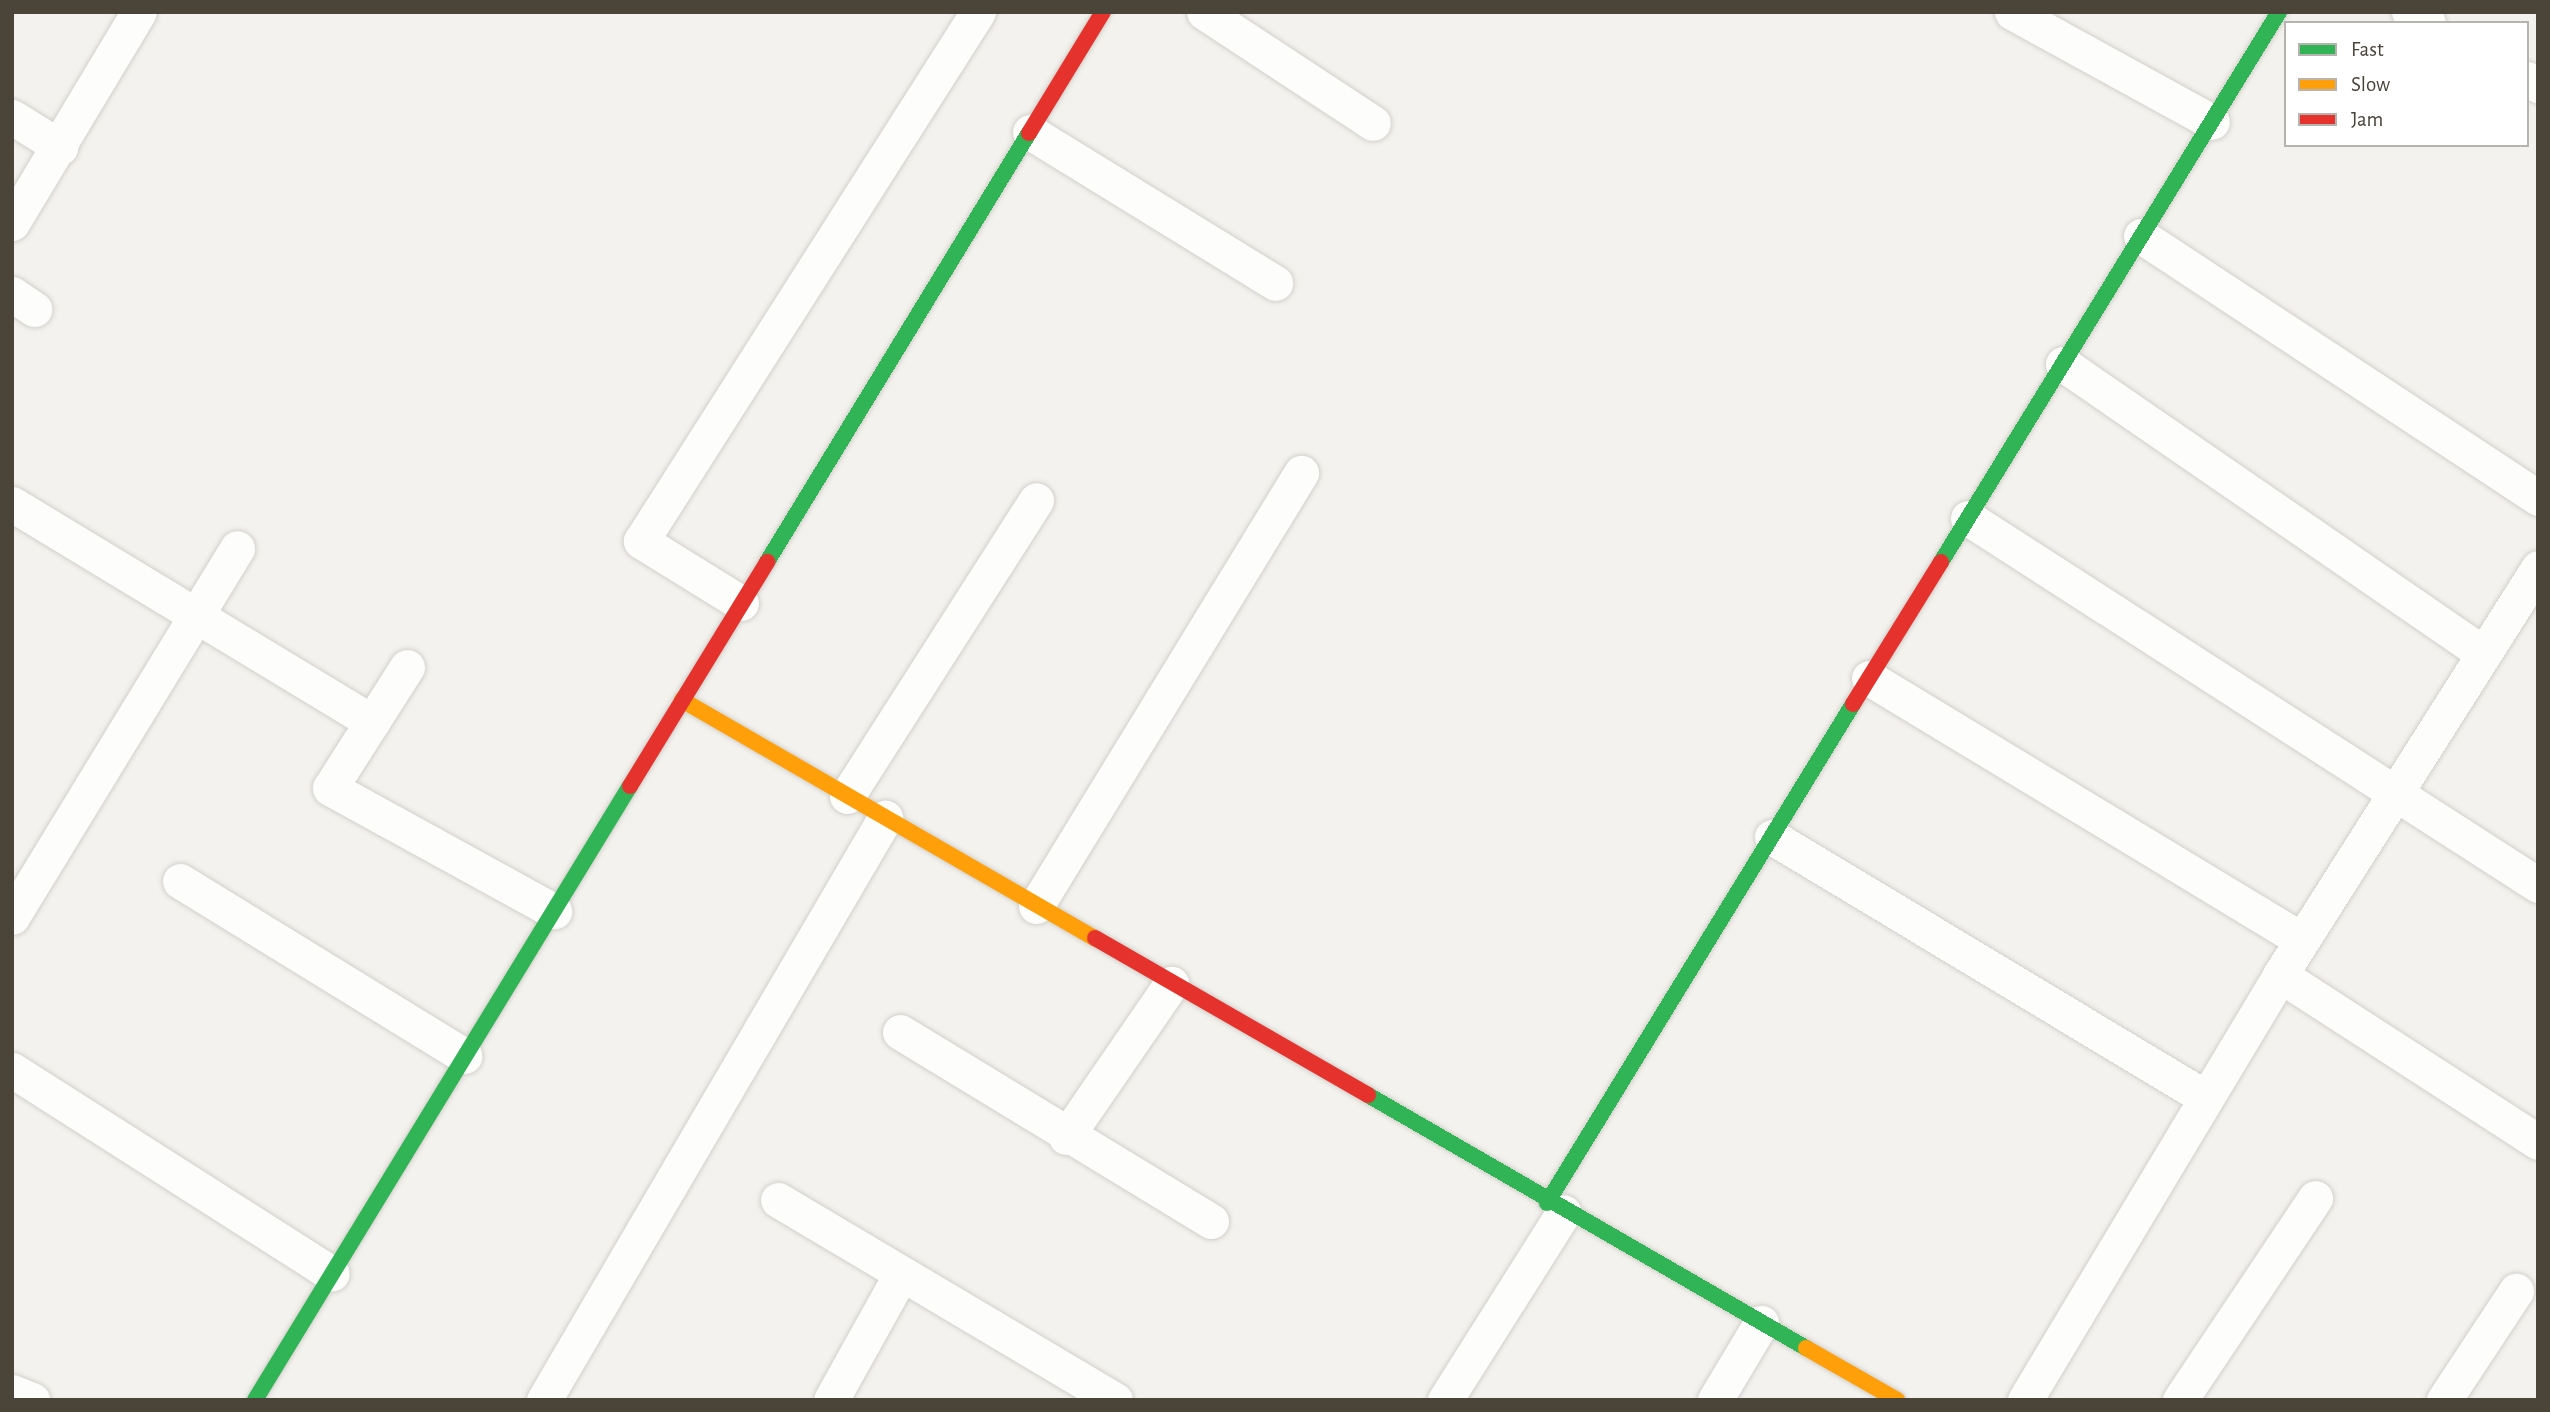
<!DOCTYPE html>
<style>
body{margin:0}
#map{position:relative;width:2550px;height:1412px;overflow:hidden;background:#f4f2ee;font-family:"Alegreya Sans",sans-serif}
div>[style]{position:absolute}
.roads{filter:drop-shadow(0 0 2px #d2d0cb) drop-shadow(0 0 2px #d2d0cb)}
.street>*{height:35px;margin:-17.5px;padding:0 17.5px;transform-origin:17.5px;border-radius:17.5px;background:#fdfdfc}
.fast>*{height:16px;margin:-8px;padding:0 8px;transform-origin:8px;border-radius:8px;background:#30b455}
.slow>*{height:16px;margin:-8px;padding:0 8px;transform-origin:8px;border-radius:8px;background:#ff9f0a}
.jam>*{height:16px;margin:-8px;padding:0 8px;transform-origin:8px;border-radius:8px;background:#e5322d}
span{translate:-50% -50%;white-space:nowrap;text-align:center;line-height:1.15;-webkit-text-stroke:6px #fff;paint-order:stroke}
.frame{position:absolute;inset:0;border:14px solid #4b4439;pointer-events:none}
.legend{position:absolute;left:2284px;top:21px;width:245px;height:126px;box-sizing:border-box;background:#fff;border:2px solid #b7b4b0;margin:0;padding:9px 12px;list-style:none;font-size:21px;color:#4b4439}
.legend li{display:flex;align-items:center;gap:14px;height:35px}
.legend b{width:35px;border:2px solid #b7b4b0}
</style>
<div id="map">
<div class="roads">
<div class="street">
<div style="left:1204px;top:12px;width:202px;rotate:33.3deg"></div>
<div style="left:2012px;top:12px;width:228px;rotate:28.8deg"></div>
<div style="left:2409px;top:12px;width:22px;rotate:30deg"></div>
<div style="left:2527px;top:79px;width:13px;rotate:29deg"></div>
<div style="left:12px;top:117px;width:57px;rotate:32deg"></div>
<div style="left:1030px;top:132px;width:288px;rotate:31.6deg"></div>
<div style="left:12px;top:223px;width:246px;rotate:-59deg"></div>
<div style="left:2141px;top:236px;width:476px;rotate:33.4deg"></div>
<div style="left:12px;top:294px;width:27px;rotate:34deg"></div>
<div style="left:2063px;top:364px;width:511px;rotate:34.56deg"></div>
<div style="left:12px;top:504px;width:421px;rotate:31.2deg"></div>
<div style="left:1968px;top:518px;width:678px;rotate:32.78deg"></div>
<div style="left:741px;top:603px;width:118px;rotate:-148.2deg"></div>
<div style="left:641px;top:541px;width:627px;rotate:-57.5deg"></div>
<div style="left:407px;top:667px;width:143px;rotate:122.5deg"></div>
<div style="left:330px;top:788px;width:256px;rotate:28.8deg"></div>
<div style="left:1869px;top:678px;width:506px;rotate:31.18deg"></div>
<div style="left:847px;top:796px;width:351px;rotate:-57.4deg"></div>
<div style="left:1772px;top:837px;width:506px;rotate:31.02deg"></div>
<div style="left:180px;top:881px;width:334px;rotate:31.6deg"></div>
<div style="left:1036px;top:906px;width:508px;rotate:-58.53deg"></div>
<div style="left:12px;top:917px;width:432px;rotate:-58.6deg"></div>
<div style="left:2280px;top:975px;width:307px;rotate:32.9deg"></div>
<div style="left:900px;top:1032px;width:364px;rotate:31.3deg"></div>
<div style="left:12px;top:1070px;width:379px;rotate:32.5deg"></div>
<div style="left:1066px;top:1137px;width:186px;rotate:-55.5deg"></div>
<div style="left:778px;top:1200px;width:392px;rotate:30.7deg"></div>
<div style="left:12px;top:1392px;width:22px;rotate:22deg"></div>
<div style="left:544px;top:1400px;width:675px;rotate:-59.63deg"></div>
<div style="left:831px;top:1400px;width:142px;rotate:-60.9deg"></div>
<div style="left:1445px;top:1400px;width:222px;rotate:-57.7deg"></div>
<div style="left:1715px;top:1400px;width:90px;rotate:-59.1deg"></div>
<div style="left:2025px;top:1400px;width:496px;rotate:-59deg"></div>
<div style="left:2280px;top:975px;width:482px;rotate:-57.6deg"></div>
<div style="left:2180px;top:1400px;width:243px;rotate:-56.2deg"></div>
<div style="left:2444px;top:1400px;width:131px;rotate:-56.6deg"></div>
</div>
<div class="fast">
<div style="left:767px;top:562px;width:503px;rotate:-58.59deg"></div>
<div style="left:1941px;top:562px;width:646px;rotate:-58.43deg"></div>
<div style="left:1368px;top:1095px;width:506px;rotate:30.01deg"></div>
<div style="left:1547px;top:1203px;width:585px;rotate:-58.48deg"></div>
<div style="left:255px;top:1400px;width:719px;rotate:-58.59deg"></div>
</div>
<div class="slow">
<div style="left:682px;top:700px;width:477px;rotate:30deg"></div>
<div style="left:1806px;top:1348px;width:105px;rotate:29.7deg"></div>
</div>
<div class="jam">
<div style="left:1029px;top:133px;width:142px;rotate:-58.6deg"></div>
<div style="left:1853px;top:704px;width:167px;rotate:-58.2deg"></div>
<div style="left:630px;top:786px;width:263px;rotate:-58.5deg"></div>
<div style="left:1095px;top:938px;width:315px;rotate:29.9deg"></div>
</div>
</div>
<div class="frame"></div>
<ul class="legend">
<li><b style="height:9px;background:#30b455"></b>Fast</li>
<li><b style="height:9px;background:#ff9f0a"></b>Slow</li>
<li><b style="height:9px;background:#e5322d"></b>Jam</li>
</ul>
</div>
